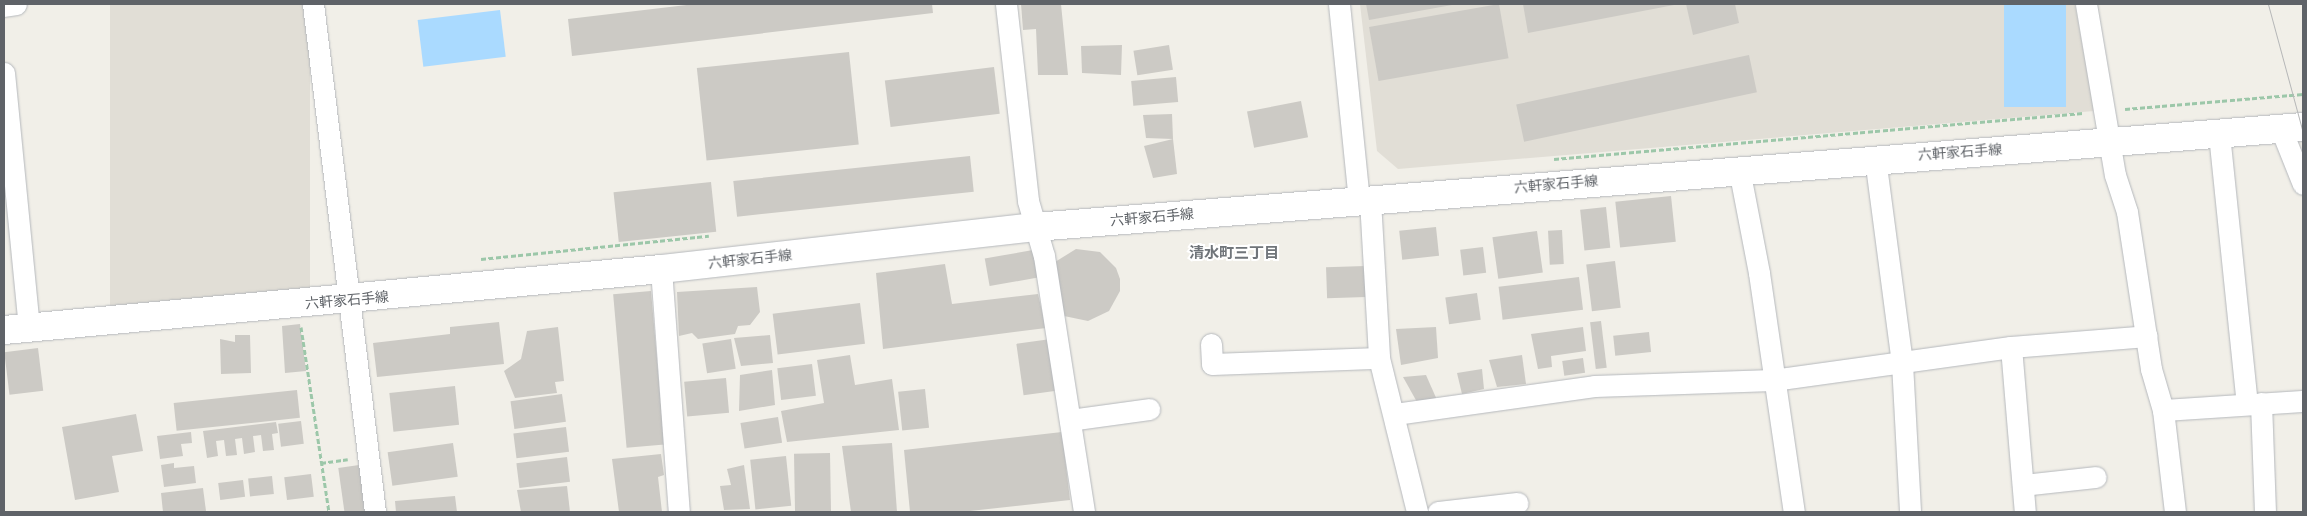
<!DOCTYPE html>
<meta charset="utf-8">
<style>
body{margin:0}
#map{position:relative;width:2307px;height:516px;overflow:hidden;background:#f1efe8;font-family:Lato,"Noto Sans JP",sans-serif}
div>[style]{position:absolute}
.education>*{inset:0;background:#e1ded6;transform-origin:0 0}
.water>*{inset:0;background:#aadaff;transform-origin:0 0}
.building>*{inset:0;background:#cccac5;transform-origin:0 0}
.path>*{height:3px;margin-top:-1.5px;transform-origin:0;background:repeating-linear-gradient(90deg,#9cc7a9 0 5px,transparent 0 7.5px)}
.roads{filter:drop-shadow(0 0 1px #b5b8bc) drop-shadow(0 0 1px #b5b8bc)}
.street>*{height:21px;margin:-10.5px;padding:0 10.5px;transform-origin:10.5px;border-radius:10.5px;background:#fff}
.secondary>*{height:28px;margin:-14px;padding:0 14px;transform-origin:14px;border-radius:14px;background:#fff}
.tram>*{height:1px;margin:-0.5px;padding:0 0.5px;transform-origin:0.5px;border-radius:0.5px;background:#b6b7b8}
span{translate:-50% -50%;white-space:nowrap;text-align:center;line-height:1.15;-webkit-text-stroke:4px #fff;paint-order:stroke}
.street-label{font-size:14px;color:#5f6368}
.neighbourhood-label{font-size:15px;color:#70757a;font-weight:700}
.frame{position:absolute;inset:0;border:5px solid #5f6368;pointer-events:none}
</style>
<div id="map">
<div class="education">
<div style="left:110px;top:4px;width:200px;height:302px"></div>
<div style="clip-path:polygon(1360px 4px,2075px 4px,2094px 111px,1398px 169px,1377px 151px)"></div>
</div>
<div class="water">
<div style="left:2004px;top:4px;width:62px;height:103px"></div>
<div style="left:500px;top:10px;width:47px;height:83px;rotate:83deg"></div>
</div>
<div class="building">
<div style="clip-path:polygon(695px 4px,932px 4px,933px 13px,572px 56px,568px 19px)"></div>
<div style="clip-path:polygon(1021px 4px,1061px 4px,1068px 75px,1038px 75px,1036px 29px,1023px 30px)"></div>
<div style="clip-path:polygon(1366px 4px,1452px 4px,1452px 5px,1369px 20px)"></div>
<div style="left:1499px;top:4px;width:55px;height:132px;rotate:80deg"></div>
<div style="clip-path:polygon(1523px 4px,1674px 4px,1674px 5px,1528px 33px)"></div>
<div style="clip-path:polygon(1686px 4px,1735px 4px,1739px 23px,1693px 35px)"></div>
<div style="clip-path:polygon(1122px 45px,1121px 75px,1082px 73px,1081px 46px)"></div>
<div style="left:1169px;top:45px;width:25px;height:36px;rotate:81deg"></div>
<div style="left:849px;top:52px;width:93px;height:153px;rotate:84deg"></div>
<div style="left:1749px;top:55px;width:38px;height:238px;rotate:78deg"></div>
<div style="left:994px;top:67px;width:47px;height:110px;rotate:83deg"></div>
<div style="left:1176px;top:77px;width:25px;height:45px;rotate:85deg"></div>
<div style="left:1301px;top:101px;width:37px;height:55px;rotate:79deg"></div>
<div style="clip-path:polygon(1172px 114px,1173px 139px,1146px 138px,1143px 115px)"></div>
<div style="clip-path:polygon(1173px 139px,1177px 174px,1153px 178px,1144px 146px)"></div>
<div style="left:970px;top:156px;width:36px;height:238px;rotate:84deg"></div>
<div style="left:711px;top:182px;width:50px;height:98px;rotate:84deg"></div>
<div style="left:1671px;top:196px;width:46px;height:56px;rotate:84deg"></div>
<div style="left:1606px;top:207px;width:41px;height:26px;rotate:84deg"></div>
<div style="left:1436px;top:227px;width:29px;height:37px;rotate:84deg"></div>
<div style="left:1562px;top:230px;width:34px;height:14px;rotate:87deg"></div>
<div style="left:1537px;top:231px;width:42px;height:45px;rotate:82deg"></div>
<div style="left:1483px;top:247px;width:26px;height:23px;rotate:83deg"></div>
<div style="clip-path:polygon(1076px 249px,1100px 252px,1116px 268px,1120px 279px,1120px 291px,1109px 311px,1088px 321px,1064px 316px,1055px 262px)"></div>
<div style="left:1033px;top:250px;width:28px;height:49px;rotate:80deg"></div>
<div style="left:1615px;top:261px;width:47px;height:29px;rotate:83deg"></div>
<div style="clip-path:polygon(945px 264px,952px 304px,1038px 294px,1046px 328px,883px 349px,876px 273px)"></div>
<div style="left:1365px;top:266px;width:31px;height:39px;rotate:88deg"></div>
<div style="left:1579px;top:277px;width:33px;height:81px;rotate:83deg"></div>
<div style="clip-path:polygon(757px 287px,760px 312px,750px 325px,738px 326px,735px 334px,698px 339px,692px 333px,679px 336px,677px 292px)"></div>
<div style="left:651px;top:291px;width:154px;height:38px;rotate:85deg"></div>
<div style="left:1477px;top:293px;width:27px;height:32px;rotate:82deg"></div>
<div style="left:860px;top:303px;width:41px;height:88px;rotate:83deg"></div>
<div style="left:1601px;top:321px;width:47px;height:11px;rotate:83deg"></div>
<div style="clip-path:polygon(499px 322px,504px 364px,377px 377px,373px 343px,450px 334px,450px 327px)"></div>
<div style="clip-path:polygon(300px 324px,306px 371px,285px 373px,282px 326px)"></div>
<div style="clip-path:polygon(558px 327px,564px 381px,555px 382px,557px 393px,515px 398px,504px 371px,521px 359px,527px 331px)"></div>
<div style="clip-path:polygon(1436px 327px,1438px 358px,1401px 365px,1396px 329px)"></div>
<div style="clip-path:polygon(1583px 327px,1586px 351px,1551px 356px,1552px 367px,1538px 369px,1531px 334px)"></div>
<div style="left:1649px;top:332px;width:20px;height:36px;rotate:84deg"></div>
<div style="clip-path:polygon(235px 335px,250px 335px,251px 373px,221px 374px,220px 339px,235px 342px)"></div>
<div style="clip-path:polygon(770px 335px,773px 363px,741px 366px,734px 338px)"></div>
<div style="left:731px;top:339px;width:30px;height:29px;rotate:81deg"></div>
<div style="left:1051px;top:339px;width:52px;height:35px;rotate:82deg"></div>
<div style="left:38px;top:348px;width:43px;height:34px;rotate:83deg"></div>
<div style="clip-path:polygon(850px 355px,855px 385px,892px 379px,899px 430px,787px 442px,781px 411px,824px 403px,817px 360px)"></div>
<div style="clip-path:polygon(1522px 355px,1526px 384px,1497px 387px,1489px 360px)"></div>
<div style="left:1583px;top:358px;width:15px;height:21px;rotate:82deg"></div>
<div style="left:812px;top:364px;width:32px;height:35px;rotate:83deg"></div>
<div style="clip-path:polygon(1482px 369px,1484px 389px,1462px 394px,1457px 373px)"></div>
<div style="clip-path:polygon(772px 370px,775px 405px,739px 411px,740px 375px)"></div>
<div style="clip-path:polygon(1426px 375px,1437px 400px,1417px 402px,1403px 377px)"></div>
<div style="left:726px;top:378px;width:35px;height:42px;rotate:85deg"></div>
<div style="left:455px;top:386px;width:39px;height:66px;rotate:84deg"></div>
<div style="left:925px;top:389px;width:39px;height:27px;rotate:84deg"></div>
<div style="left:297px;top:390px;width:28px;height:124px;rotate:84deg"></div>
<div style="left:562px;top:394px;width:28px;height:52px;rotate:82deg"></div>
<div style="clip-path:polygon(136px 414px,143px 451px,112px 456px,119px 492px,75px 500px,62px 427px)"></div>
<div style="left:778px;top:417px;width:26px;height:38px;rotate:81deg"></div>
<div style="left:301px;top:421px;width:23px;height:23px;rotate:83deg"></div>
<div style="clip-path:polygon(276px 422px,278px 433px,272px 434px,274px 450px,263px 451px,261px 435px,253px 436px,255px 452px,244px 454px,242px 438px,235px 439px,237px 455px,226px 456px,224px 440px,216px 441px,218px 456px,207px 458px,203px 431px)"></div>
<div style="left:566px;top:427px;width:25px;height:53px;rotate:83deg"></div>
<div style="clip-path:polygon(191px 432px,192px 443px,181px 444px,183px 456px,160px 459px,157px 436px)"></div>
<div style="clip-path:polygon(1062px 432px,1070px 500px,961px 512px,910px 512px,904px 450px)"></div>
<div style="left:453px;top:443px;width:34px;height:66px;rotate:82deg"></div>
<div style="clip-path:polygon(892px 443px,897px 512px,851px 512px,842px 446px)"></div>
<div style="left:830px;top:453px;width:59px;height:36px;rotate:89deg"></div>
<div style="clip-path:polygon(661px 454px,664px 475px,658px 477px,662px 512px,619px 512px,612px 459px)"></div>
<div style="left:786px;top:456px;width:50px;height:36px;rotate:84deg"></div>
<div style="left:567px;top:457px;width:25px;height:51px;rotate:83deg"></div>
<div style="clip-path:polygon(174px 463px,174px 468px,194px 466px,196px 483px,164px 487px,161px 465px)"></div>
<div style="left:366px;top:464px;width:49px;height:28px;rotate:82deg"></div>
<div style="clip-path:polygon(744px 465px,750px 509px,724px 510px,720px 486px,731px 485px,727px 469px)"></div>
<div style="left:311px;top:474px;width:23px;height:27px;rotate:83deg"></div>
<div style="left:272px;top:476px;width:18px;height:24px;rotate:84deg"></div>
<div style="left:243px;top:480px;width:17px;height:25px;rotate:83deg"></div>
<div style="clip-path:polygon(567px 486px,570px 512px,521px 512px,517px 490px)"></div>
<div style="clip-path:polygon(203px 488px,206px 511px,163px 512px,161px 493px)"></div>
<div style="clip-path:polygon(455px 496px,457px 512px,396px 512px,395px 501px)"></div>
</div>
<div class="path">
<div style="left:2125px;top:109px;width:179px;rotate:-4.8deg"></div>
<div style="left:1554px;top:159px;width:531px;rotate:-4.97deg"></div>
<div style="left:481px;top:259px;width:229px;rotate:-5.8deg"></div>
<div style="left:301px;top:327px;width:187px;rotate:81.4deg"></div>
<div style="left:321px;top:463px;width:27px;rotate:-8deg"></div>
</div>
<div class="roads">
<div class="street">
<div style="left:313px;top:4px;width:512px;rotate:83.04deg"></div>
<div style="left:1006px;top:4px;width:198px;rotate:83.6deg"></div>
<div style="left:1028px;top:201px;width:57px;rotate:73.8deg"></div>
<div style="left:1044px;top:256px;width:259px;rotate:81.1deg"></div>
<div style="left:1339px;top:4px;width:198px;rotate:84.2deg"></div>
<div style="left:2086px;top:4px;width:173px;rotate:80.4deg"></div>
<div style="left:2115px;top:175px;width:39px;rotate:72deg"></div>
<div style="left:2127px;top:212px;width:159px;rotate:81.3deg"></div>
<div style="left:2151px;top:369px;width:43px;rotate:73.7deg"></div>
<div style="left:2163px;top:410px;width:103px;rotate:83.3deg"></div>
<div style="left:4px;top:6px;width:12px;rotate:-9deg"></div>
<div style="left:4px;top:73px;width:256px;rotate:84.4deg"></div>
<div style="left:2281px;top:129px;width:59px;rotate:68.2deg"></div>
<div style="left:2219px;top:134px;width:271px;rotate:84.1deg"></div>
<div style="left:1875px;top:158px;width:207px;rotate:82.5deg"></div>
<div style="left:1902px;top:363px;width:149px;rotate:86.9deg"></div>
<div style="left:1739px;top:169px;width:106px;rotate:79.1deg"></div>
<div style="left:1759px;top:273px;width:242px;rotate:81.7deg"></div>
<div style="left:1370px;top:200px;width:158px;rotate:86.7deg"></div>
<div style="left:1379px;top:358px;width:159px;rotate:76.1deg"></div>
<div style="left:661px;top:269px;width:244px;rotate:85.8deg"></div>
<div style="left:1211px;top:344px;width:20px;rotate:87deg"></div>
<div style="left:1212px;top:364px;width:167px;rotate:-2.1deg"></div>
<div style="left:2011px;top:347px;width:166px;rotate:85.2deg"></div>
<div style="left:2261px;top:403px;width:109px;rotate:87.9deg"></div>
<div style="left:2163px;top:410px;width:140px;rotate:-3.7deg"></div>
<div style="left:1395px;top:414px;width:201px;rotate:-8deg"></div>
<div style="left:1594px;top:386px;width:179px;rotate:-1.9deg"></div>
<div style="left:1773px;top:380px;width:240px;rotate:-7.9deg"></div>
<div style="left:2011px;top:347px;width:136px;rotate:-4.6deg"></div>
<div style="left:1070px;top:420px;width:80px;rotate:-7.9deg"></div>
<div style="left:2023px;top:485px;width:73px;rotate:-6.3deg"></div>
<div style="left:1438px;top:512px;width:80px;rotate:-6.5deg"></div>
</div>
<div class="secondary">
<div style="left:4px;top:330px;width:660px;rotate:-5.3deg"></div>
<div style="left:661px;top:269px;width:376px;rotate:-6.4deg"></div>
<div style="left:1035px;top:227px;width:1272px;rotate:-4.51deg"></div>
</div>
</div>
<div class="tram">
<div style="left:2268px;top:4px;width:134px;rotate:74.8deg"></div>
</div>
<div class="street-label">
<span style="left:1960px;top:152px;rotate:-4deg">六軒家石手線</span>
<span style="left:1556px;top:184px;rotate:-5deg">六軒家石手線</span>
<span style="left:1152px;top:217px;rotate:-5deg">六軒家石手線</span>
<span style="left:750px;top:259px;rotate:-6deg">六軒家石手線</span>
<span style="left:347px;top:300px;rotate:-5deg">六軒家石手線</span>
</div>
<div class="neighbourhood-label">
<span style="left:1234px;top:253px">清水町三丁目</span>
</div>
<div class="frame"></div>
</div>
